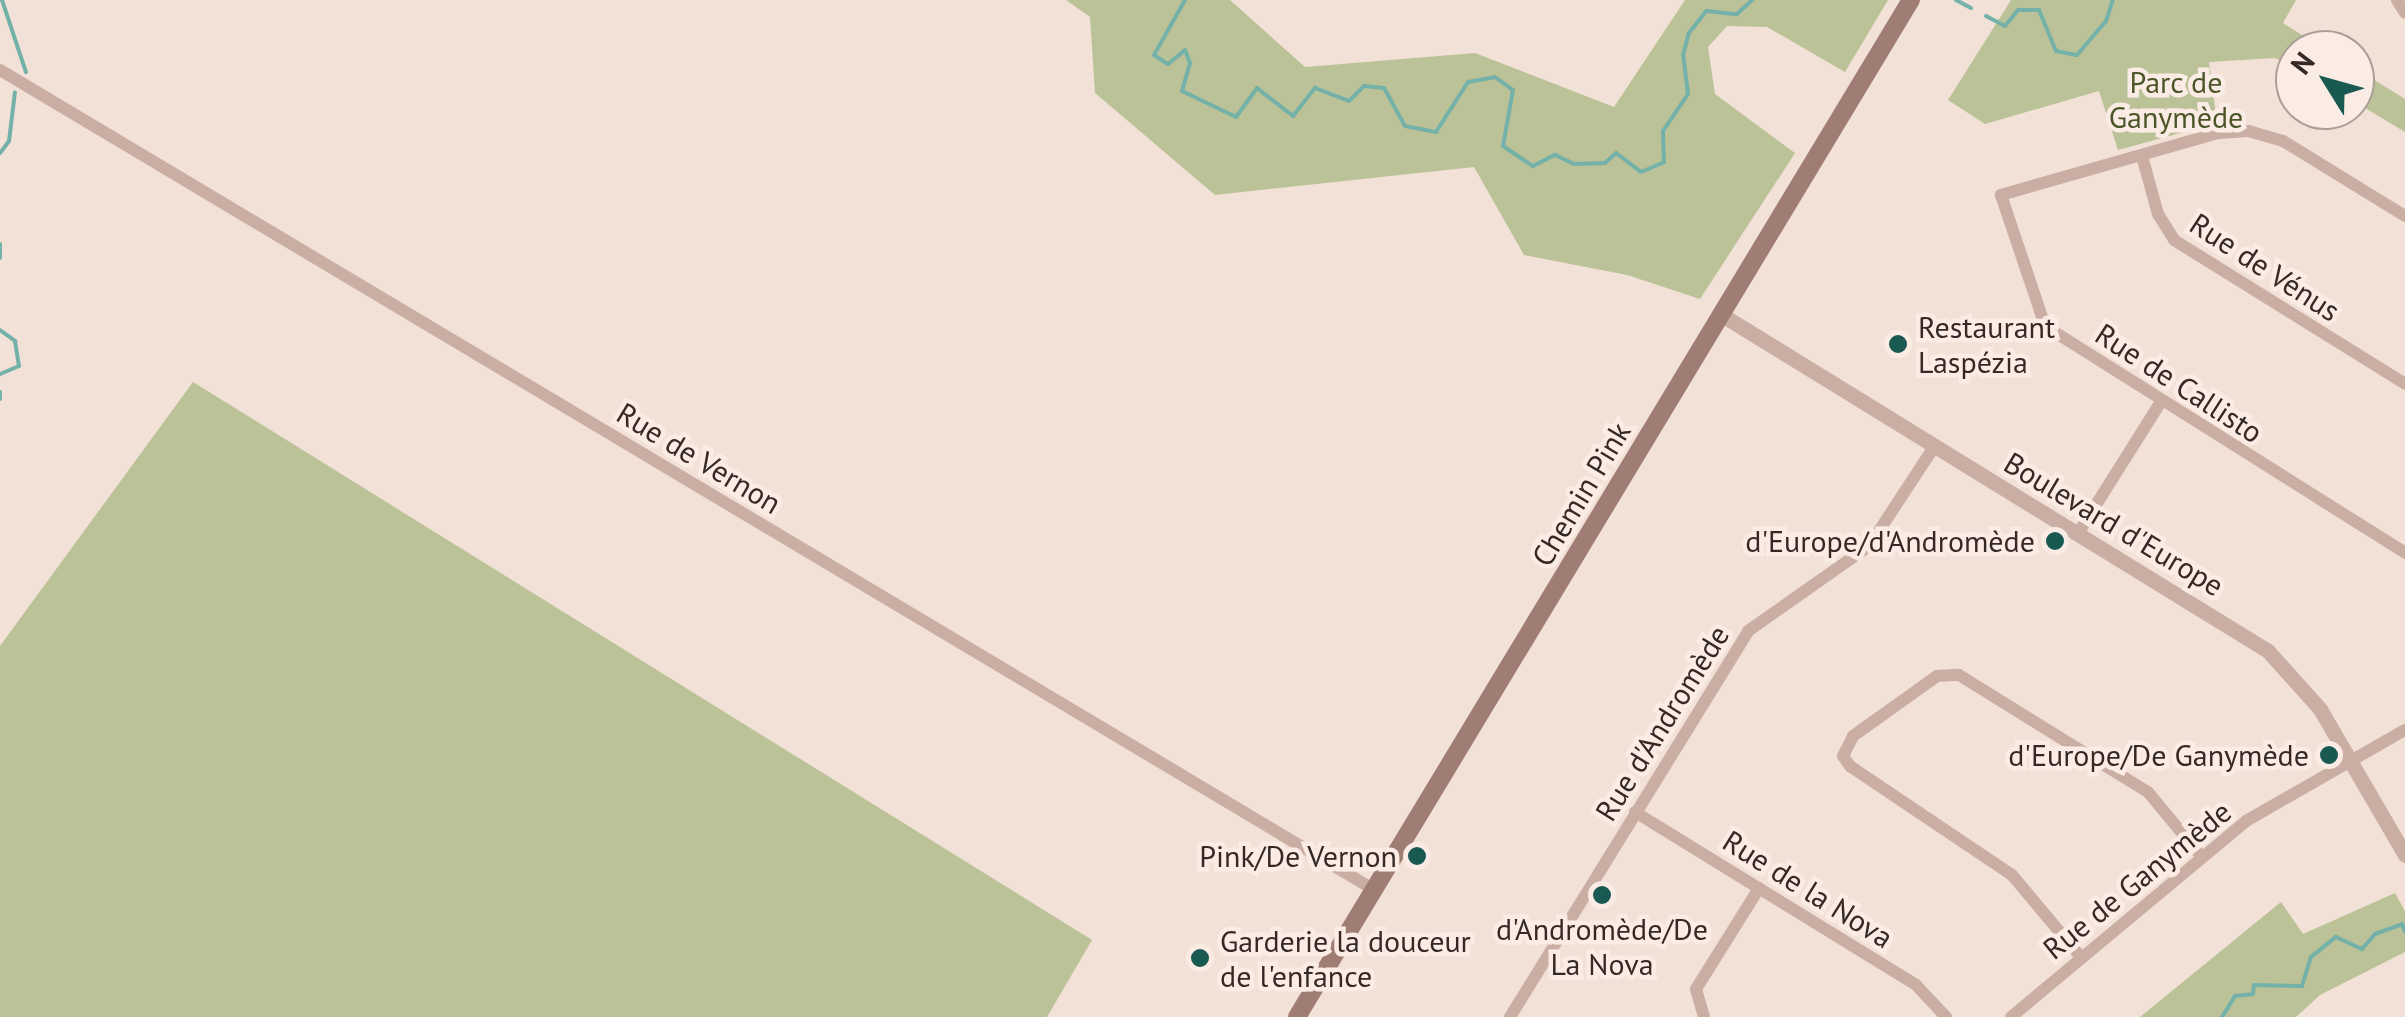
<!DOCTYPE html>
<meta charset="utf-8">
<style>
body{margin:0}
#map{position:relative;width:2405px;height:1017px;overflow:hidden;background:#f2e1d7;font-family:"PT Sans",sans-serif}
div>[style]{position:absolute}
.green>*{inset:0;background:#bbc297}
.stream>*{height:4px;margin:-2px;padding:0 2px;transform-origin:2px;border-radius:2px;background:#74b1a9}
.minor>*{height:12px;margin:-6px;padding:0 6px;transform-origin:6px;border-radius:6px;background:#cbaea3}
.tertiary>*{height:15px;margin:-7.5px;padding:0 7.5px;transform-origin:7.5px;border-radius:7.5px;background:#cbaea3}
.secondary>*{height:18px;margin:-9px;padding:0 9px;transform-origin:9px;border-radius:9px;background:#9f7c74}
.dots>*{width:28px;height:28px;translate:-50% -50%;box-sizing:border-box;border:5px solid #faece4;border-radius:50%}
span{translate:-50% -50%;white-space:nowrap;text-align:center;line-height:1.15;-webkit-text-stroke:9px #faece4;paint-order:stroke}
.park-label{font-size:30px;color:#4c5528}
.street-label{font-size:30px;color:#352825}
.poi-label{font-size:30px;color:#352825}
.left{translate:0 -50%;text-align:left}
.right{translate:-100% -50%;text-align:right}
.north{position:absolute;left:2275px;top:30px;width:100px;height:100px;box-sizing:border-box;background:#faece4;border:2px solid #ab9e98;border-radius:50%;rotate:307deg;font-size:28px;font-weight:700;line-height:40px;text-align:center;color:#352825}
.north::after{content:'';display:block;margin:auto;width:35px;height:45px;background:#195952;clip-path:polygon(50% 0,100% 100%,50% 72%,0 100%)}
</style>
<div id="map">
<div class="green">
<div style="clip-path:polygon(1066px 0,1230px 0,1305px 67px,1475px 53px,1614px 107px,1685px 0,1888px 0,1845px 72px,1767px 27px,1727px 26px,1708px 47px,1715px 94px,1795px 153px,1700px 299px,1627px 275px,1524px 255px,1474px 167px,1215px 195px,1095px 93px,1090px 17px)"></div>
<div style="clip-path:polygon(2011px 0,2296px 0,2283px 23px,2326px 50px,2295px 50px,2295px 68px,2275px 58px,2209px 62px,2217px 123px,2118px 150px,2099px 91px,1985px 124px,1948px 100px)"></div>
<div style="clip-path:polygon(2355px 68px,2405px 99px,2405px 132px,2355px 102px)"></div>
<div style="clip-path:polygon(193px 382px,1092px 940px,1047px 1017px,0 1017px,0 646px)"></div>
<div style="clip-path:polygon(2395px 893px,2405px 911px,2405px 952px,2320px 995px,2296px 1017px,2140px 1017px,2281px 902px,2303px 934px)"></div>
</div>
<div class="stream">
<div style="left:2px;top:0;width:76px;rotate:71.6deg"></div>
<div style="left:1185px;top:0;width:63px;rotate:119.4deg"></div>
<div style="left:1154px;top:55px;width:17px;rotate:33deg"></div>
<div style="left:1168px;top:64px;width:22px;rotate:-39deg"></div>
<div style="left:1185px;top:50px;width:14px;rotate:69deg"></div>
<div style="left:1190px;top:63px;width:29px;rotate:106deg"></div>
<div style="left:1182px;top:91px;width:60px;rotate:25.7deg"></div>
<div style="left:1236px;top:117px;width:36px;rotate:-54deg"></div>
<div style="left:1257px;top:88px;width:46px;rotate:37.9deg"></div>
<div style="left:1293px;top:116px;width:36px;rotate:-52deg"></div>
<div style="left:1315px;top:88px;width:36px;rotate:21deg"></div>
<div style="left:1349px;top:101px;width:21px;rotate:-45deg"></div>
<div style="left:1364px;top:86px;width:20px;rotate:6deg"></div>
<div style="left:1384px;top:88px;width:43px;rotate:61.1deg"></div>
<div style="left:1405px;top:126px;width:32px;rotate:11deg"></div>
<div style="left:1436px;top:132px;width:59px;rotate:-57.4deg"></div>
<div style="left:1468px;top:82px;width:27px;rotate:-10deg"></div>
<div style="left:1495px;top:77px;width:22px;rotate:36deg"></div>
<div style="left:1513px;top:90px;width:57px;rotate:100.1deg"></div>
<div style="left:1503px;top:146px;width:36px;rotate:34deg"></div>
<div style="left:1533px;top:166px;width:25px;rotate:-27deg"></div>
<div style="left:1555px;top:155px;width:21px;rotate:25deg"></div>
<div style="left:1574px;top:164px;width:31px;rotate:-2deg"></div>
<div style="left:1605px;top:163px;width:15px;rotate:-42deg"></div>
<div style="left:1616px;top:153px;width:31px;rotate:37deg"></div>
<div style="left:1641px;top:172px;width:25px;rotate:-23deg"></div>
<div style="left:1664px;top:162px;width:31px;rotate:-92deg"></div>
<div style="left:1663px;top:131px;width:45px;rotate:-56deg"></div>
<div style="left:1688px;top:94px;width:39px;rotate:-97deg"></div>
<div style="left:1683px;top:55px;width:23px;rotate:-75deg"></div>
<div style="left:1689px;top:33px;width:28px;rotate:-52deg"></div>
<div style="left:1706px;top:11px;width:31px;rotate:6deg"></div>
<div style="left:1737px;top:14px;width:21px;rotate:-43deg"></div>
<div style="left:1956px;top:0;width:17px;rotate:28deg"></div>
<div style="left:1986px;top:16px;width:21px;rotate:28deg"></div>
<div style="left:2005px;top:26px;width:21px;rotate:-51deg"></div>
<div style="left:2018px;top:10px;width:21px"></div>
<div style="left:2039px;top:10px;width:44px;rotate:67.5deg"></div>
<div style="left:2056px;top:51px;width:21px;rotate:11deg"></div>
<div style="left:2077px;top:55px;width:45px;rotate:-49.5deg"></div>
<div style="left:2106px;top:21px;width:22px;rotate:-72deg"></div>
<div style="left:0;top:153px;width:15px;rotate:-53deg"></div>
<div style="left:9px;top:141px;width:49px;rotate:-83deg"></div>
<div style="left:0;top:244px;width:14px;rotate:90deg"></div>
<div style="left:0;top:330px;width:19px;rotate:36deg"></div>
<div style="left:15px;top:341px;width:25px;rotate:81deg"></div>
<div style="left:19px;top:366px;width:21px;rotate:157deg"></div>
<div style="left:0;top:392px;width:7px;rotate:90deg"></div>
<div style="left:2222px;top:1017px;width:25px;rotate:-58deg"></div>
<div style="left:2235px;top:996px;width:18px;rotate:-6deg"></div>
<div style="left:2253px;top:994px;width:9px;rotate:-84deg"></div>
<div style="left:2254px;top:985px;width:48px;rotate:1.2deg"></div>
<div style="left:2302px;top:986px;width:30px;rotate:-73deg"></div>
<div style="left:2311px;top:957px;width:32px;rotate:-39deg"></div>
<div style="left:2336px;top:937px;width:29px;rotate:25deg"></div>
<div style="left:2362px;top:949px;width:20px;rotate:-49deg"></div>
<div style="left:2375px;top:934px;width:29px;rotate:-20deg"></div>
<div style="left:2402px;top:924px;width:8px;rotate:67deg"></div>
</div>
<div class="minor">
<div style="left:2397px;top:0;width:15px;rotate:58deg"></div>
<div style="left:0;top:70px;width:1599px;rotate:30.82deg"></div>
<div style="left:2142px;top:156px;width:60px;rotate:74.6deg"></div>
<div style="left:2158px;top:214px;width:31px;rotate:58deg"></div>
<div style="left:2174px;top:240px;width:272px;rotate:31.9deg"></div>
<div style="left:2405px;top:216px;width:143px;rotate:-148.4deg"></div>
<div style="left:2283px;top:141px;width:36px;rotate:-164deg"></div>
<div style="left:2248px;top:131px;width:30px;rotate:176deg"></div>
<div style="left:2218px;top:133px;width:226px;rotate:164.1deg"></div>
<div style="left:2001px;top:195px;width:138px;rotate:71.4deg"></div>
<div style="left:2045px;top:326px;width:426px;rotate:32.2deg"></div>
<div style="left:2077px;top:535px;width:156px;rotate:-57.8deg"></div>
<div style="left:1635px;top:812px;width:330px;rotate:31.6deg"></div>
<div style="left:1916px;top:985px;width:44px;rotate:46.8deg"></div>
<div style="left:2080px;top:956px;width:106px;rotate:-130deg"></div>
<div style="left:2012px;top:875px;width:195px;rotate:-146.1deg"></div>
<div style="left:1850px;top:766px;width:12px;rotate:-125deg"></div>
<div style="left:1843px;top:756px;width:22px;rotate:-63deg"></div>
<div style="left:1853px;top:736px;width:103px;rotate:-35.5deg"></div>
<div style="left:1937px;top:676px;width:22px;rotate:-3deg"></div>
<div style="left:1959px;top:675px;width:222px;rotate:31.8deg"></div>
<div style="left:2148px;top:792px;width:83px;rotate:50.4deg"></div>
<div style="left:1510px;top:1017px;width:453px;rotate:-58.3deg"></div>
<div style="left:1748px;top:631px;width:148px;rotate:-35.1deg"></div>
<div style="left:1869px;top:546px;width:118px;rotate:-56.7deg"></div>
<div style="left:1704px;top:1017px;width:29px;rotate:-106deg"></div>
<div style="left:1696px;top:989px;width:119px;rotate:-58deg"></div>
<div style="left:2011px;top:1017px;width:306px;rotate:-39.8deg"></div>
<div style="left:2246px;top:821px;width:183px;rotate:-29.8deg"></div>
</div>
<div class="tertiary">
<div style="left:1722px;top:315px;width:641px;rotate:31.61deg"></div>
<div style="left:2268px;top:651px;width:78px;rotate:48.1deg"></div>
<div style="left:2320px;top:709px;width:169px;rotate:59.8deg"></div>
</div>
<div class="secondary">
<div style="left:1297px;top:1017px;width:1188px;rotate:-58.88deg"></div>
</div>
<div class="dots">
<div style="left:1898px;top:344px;background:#195952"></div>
<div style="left:2055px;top:541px;background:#195952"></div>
<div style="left:2329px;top:755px;background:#195952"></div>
<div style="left:1417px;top:856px;background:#195952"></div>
<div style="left:1602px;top:895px;background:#195952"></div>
<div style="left:1200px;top:958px;background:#195952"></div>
</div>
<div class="park-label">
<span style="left:2176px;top:99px">Parc de<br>Ganymède</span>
</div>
<div class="street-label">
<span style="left:2265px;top:267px;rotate:33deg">Rue de Vénus</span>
<span style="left:2179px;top:383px;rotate:33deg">Rue de Callisto</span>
<span style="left:699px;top:458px;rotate:31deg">Rue de Vernon</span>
<span style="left:1581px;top:494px;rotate:-59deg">Chemin Pink</span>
<span style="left:2114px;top:524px;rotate:31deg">Boulevard d'Europe</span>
<span style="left:1662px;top:723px;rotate:-58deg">Rue d'Andromède</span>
<span style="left:2137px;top:880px;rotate:-39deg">Rue de Ganymède</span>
<span style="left:1808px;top:889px;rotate:32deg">Rue de la Nova</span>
</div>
<div class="poi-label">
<span class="left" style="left:1918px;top:344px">Restaurant<br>Laspézia</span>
<span class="right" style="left:2035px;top:541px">d'Europe/d'Andromède</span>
<span class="right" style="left:2309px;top:755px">d'Europe/De Ganymède</span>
<span class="right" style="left:1397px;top:856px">Pink/De Vernon</span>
<span style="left:1602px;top:946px">d'Andromède/De<br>La Nova</span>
<span class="left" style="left:1220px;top:958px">Garderie la douceur<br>de l'enfance</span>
</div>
<div class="north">N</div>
</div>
